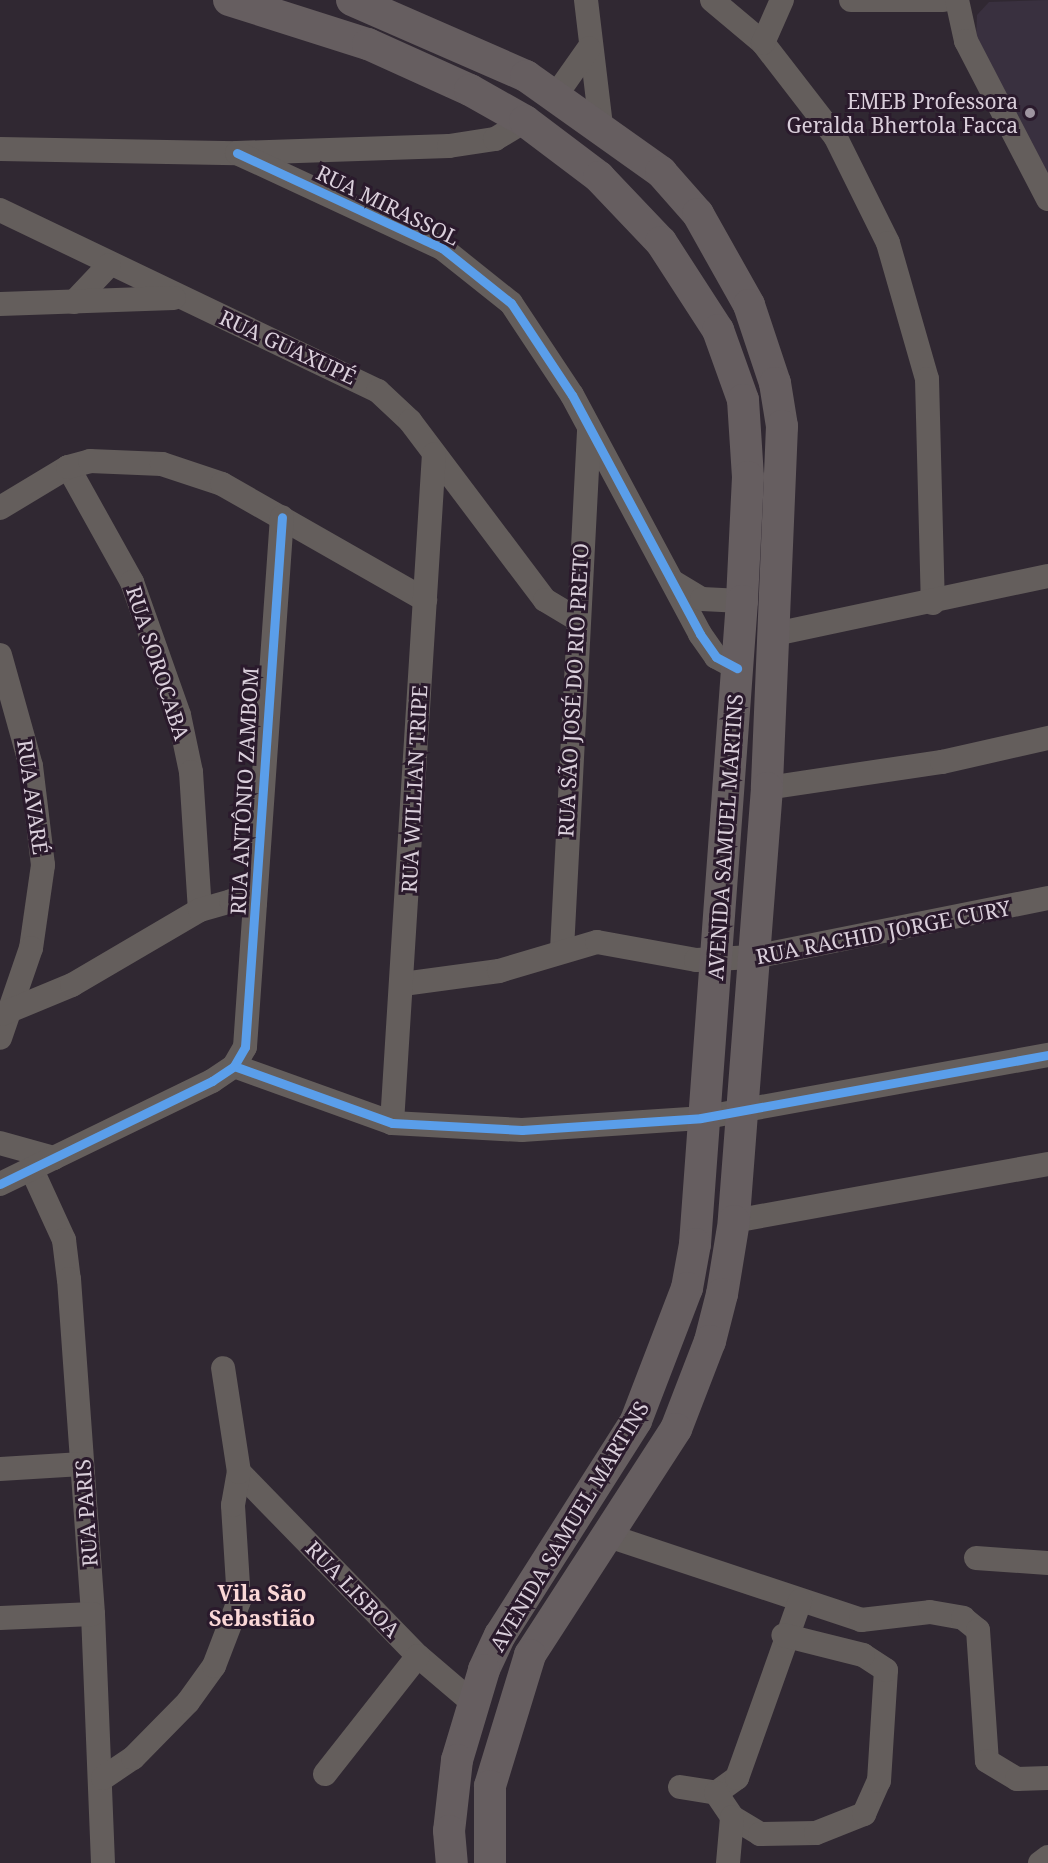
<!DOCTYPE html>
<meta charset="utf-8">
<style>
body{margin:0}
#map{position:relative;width:1048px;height:1863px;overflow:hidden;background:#302832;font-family:"Noto Serif",serif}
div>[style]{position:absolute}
.education>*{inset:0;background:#39303f}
.minor>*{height:24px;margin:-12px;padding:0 12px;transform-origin:12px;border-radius:12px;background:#645e5c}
.major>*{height:32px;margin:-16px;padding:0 16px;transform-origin:16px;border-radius:16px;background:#665e60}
.cycleway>*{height:9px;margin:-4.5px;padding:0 4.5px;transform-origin:4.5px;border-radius:4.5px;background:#5a9eea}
.dots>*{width:16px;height:16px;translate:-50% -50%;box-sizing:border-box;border:3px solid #2a1a2c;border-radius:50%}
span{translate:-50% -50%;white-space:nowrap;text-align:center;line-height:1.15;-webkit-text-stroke:6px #2a1a2c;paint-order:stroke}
.poi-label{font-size:21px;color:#dacfdb}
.right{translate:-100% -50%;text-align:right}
.street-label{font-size:21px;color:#dacfdb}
.neighbourhood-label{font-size:22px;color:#fbd8d7;font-weight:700}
</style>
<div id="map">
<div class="education">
<div style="clip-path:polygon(1048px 0,1048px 186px,976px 39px,977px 15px,989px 2px)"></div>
</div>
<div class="minor">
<div style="left:586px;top:0;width:126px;rotate:83.2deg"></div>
<div style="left:712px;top:0;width:67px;rotate:40.1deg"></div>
<div style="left:763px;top:43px;width:118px;rotate:52.3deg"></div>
<div style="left:835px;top:136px;width:119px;rotate:63.6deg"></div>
<div style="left:888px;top:243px;width:141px;rotate:74deg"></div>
<div style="left:927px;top:379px;width:224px;rotate:88.5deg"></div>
<div style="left:851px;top:0;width:92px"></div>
<div style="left:957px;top:0;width:42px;rotate:77.6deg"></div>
<div style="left:966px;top:41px;width:178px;rotate:62.6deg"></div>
<div style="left:763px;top:43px;width:47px;rotate:-66.2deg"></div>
<div style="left:556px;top:95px;width:57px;rotate:-54.9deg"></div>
<div style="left:0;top:149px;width:237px;rotate:1deg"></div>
<div style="left:237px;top:153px;width:212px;rotate:-1.9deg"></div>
<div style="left:449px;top:146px;width:47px;rotate:-8.7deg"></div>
<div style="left:495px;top:139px;width:35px;rotate:-31deg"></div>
<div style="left:237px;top:153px;width:226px;rotate:24.9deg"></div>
<div style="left:442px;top:248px;width:88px;rotate:38.6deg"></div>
<div style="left:511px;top:303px;width:110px;rotate:56.5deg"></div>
<div style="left:572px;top:395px;width:271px;rotate:61.8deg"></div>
<div style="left:700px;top:634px;width:28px;rotate:55deg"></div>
<div style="left:716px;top:657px;width:24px;rotate:28deg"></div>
<div style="left:0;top:210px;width:419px;rotate:25.6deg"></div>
<div style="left:378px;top:391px;width:44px;rotate:43.2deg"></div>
<div style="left:410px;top:421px;width:224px;rotate:53deg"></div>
<div style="left:545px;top:600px;width:39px;rotate:31deg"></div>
<div style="left:74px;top:302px;width:51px;rotate:-46.6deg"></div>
<div style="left:0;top:304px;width:174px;rotate:-2deg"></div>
<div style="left:68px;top:467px;width:132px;rotate:60.9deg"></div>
<div style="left:132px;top:582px;width:141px;rotate:70.5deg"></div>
<div style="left:179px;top:715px;width:58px;rotate:78.1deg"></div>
<div style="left:191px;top:772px;width:138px;rotate:86.3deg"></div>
<div style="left:0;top:508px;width:79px;rotate:-31.1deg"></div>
<div style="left:68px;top:467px;width:23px;rotate:-15deg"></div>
<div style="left:90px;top:461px;width:72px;rotate:2.4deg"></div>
<div style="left:162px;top:464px;width:63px;rotate:18.4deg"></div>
<div style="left:222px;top:484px;width:234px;rotate:29.7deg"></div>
<div style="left:675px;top:583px;width:31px;rotate:31deg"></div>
<div style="left:702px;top:599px;width:40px;rotate:2.9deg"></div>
<div style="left:775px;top:634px;width:279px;rotate:-12deg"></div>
<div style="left:0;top:655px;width:115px;rotate:74.4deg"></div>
<div style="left:31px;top:766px;width:100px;rotate:83.1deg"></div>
<div style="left:43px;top:865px;width:84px;rotate:98.2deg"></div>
<div style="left:31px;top:948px;width:95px;rotate:109deg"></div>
<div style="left:767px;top:788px;width:177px;rotate:-8.5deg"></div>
<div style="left:942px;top:762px;width:109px;rotate:-12.8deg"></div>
<div style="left:562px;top:950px;width:520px;rotate:-87.02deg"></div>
<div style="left:403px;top:984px;width:97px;rotate:-7.7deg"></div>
<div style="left:499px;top:971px;width:102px;rotate:-16.5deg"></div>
<div style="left:597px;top:942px;width:101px;rotate:10.3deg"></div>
<div style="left:696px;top:960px;width:57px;rotate:-3deg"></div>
<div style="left:753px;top:957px;width:301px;rotate:-11.3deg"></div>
<div style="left:2px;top:1014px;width:76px;rotate:-22.5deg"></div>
<div style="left:72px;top:985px;width:148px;rotate:-30.4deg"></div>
<div style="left:200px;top:910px;width:32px;rotate:-16deg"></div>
<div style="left:231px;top:901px;width:24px;rotate:5deg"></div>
<div style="left:234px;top:1066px;width:168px;rotate:19.8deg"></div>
<div style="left:392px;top:1123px;width:130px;rotate:3.1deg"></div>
<div style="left:522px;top:1130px;width:179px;rotate:-3.8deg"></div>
<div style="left:701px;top:1118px;width:353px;rotate:-10.3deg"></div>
<div style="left:392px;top:1123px;width:670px;rotate:-86.41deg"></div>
<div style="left:0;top:1143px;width:56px;rotate:15.5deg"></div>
<div style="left:32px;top:1170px;width:77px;rotate:65.4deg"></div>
<div style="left:64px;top:1240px;width:39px;rotate:83deg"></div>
<div style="left:69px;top:1279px;width:336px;rotate:85.9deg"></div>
<div style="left:93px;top:1614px;width:249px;rotate:87.7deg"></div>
<div style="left:0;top:1184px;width:236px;rotate:-25.9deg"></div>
<div style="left:212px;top:1081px;width:27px;rotate:-34deg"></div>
<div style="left:234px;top:1066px;width:22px;rotate:-60deg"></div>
<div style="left:245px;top:1047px;width:531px;rotate:-86.01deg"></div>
<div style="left:734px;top:1221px;width:319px;rotate:-10.3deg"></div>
<div style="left:0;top:1469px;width:82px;rotate:-3.5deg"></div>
<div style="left:239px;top:1472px;width:257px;rotate:45.8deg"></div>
<div style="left:418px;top:1656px;width:71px;rotate:40.4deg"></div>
<div style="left:609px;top:1536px;width:266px;rotate:18.4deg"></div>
<div style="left:861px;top:1620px;width:69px;rotate:-6.6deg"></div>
<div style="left:930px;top:1612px;width:34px;rotate:10deg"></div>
<div style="left:963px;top:1618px;width:19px;rotate:39deg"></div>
<div style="left:978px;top:1630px;width:131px;rotate:86.1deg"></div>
<div style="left:987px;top:1761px;width:35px;rotate:31deg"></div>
<div style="left:1017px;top:1779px;width:31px;rotate:-2deg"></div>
<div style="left:976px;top:1558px;width:72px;rotate:4deg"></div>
<div style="left:0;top:1618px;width:93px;rotate:-2.5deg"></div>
<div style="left:325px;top:1774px;width:150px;rotate:-51.8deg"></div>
<div style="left:103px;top:1778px;width:36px;rotate:-34deg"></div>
<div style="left:133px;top:1758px;width:78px;rotate:-45.5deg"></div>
<div style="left:188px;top:1702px;width:44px;rotate:-54.2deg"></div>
<div style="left:214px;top:1666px;width:70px;rotate:-69deg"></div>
<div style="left:239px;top:1601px;width:96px;rotate:-93.6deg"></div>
<div style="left:233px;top:1505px;width:34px;rotate:-80deg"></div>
<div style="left:239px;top:1472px;width:105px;rotate:-98.7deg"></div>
<div style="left:680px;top:1787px;width:36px;rotate:9deg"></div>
<div style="left:716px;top:1793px;width:26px;rotate:-36deg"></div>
<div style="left:737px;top:1778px;width:188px;rotate:-70.4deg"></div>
<div style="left:716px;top:1793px;width:29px;rotate:56deg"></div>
<div style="left:732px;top:1817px;width:33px;rotate:31deg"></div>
<div style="left:760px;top:1834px;width:56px;rotate:-1deg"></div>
<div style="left:816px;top:1833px;width:52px;rotate:-21.6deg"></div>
<div style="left:864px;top:1814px;width:36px;rotate:-66deg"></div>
<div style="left:879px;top:1781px;width:111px;rotate:-86.4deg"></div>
<div style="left:886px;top:1670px;width:27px;rotate:-147deg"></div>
<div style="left:863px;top:1655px;width:82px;rotate:-166deg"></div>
<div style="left:728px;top:1863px;width:46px;rotate:-85deg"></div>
<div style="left:1040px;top:1863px;width:10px;rotate:-37deg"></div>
</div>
<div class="major">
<div style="left:229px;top:0;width:146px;rotate:17.6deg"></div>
<div style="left:368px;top:44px;width:112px;rotate:24.3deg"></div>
<div style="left:470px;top:90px;width:63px;rotate:29.4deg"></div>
<div style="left:525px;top:121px;width:93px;rotate:37.1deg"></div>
<div style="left:599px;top:177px;width:90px;rotate:46.4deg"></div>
<div style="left:661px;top:242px;width:105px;rotate:57.1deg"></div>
<div style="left:718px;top:330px;width:74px;rotate:70.3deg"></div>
<div style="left:743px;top:400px;width:77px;rotate:86.3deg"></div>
<div style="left:748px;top:477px;width:124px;rotate:92.8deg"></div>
<div style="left:742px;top:601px;width:645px;rotate:94.18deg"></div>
<div style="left:695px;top:1244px;width:45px;rotate:100.3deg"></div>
<div style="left:687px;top:1288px;width:142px;rotate:111deg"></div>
<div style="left:636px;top:1421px;width:254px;rotate:122.4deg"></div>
<div style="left:500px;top:1635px;width:38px;rotate:115deg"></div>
<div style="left:484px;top:1670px;width:94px;rotate:106.7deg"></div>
<div style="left:457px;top:1760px;width:71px;rotate:96.4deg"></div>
<div style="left:449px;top:1831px;width:32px;rotate:85deg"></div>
<div style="left:352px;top:0;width:190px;rotate:23.6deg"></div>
<div style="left:526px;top:76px;width:166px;rotate:35.4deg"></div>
<div style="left:661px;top:172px;width:56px;rotate:48.6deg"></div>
<div style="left:698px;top:214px;width:104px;rotate:60.7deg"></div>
<div style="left:749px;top:305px;width:82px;rotate:71.6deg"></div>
<div style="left:775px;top:383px;width:44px;rotate:80.8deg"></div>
<div style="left:782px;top:426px;width:362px;rotate:92.4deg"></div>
<div style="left:767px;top:788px;width:434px;rotate:94.4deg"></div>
<div style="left:734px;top:1221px;width:74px;rotate:99.3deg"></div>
<div style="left:722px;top:1294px;width:49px;rotate:104.3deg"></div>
<div style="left:710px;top:1341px;width:94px;rotate:111.1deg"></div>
<div style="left:676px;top:1429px;width:269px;rotate:122.9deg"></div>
<div style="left:530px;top:1655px;width:137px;rotate:107deg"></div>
<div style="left:490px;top:1786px;width:77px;rotate:90deg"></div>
</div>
<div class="cycleway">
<div style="left:237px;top:153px;width:226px;rotate:24.9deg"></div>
<div style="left:442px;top:248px;width:88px;rotate:38.6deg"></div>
<div style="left:511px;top:303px;width:110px;rotate:56.5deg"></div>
<div style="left:572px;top:395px;width:271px;rotate:61.8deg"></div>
<div style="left:700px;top:634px;width:28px;rotate:55deg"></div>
<div style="left:716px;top:657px;width:24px;rotate:28deg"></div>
<div style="left:234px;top:1066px;width:168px;rotate:19.8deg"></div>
<div style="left:392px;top:1123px;width:130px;rotate:3.1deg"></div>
<div style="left:522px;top:1130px;width:179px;rotate:-3.8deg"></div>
<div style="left:701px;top:1118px;width:353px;rotate:-10.3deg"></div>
<div style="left:0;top:1184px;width:236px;rotate:-25.9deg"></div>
<div style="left:212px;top:1081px;width:27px;rotate:-34deg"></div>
<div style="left:234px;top:1066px;width:22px;rotate:-60deg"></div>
<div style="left:245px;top:1047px;width:531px;rotate:-86.01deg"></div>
</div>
<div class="dots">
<div style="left:1030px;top:113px;background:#9e95a0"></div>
</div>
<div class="poi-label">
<span class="right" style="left:1018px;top:113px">EMEB Professora<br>Geralda Bhertola Facca</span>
</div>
<div class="street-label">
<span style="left:388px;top:205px;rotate:26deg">RUA MIRASSOL</span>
<span style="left:288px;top:347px;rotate:25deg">RUA GUAXUPÉ</span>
<span style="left:158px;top:663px;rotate:72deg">RUA SOROCABA</span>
<span style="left:573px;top:690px;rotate:-87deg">RUA SÃO JOSÉ DO RIO PRETO</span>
<span style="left:414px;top:789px;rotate:-87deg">RUA WILLIAN TRIPE</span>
<span style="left:244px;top:791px;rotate:-87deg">RUA ANTÔNIO ZAMBOM</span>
<span style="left:33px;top:797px;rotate:82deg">RUA AVARÉ</span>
<span style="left:725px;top:837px;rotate:-86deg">AVENIDA SAMUEL MARTINS</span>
<span style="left:883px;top:932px;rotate:-11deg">RUA RACHID JORGE CURY</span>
<span style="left:86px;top:1513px;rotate:-94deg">RUA PARIS</span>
<span style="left:569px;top:1526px;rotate:-59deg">AVENIDA SAMUEL MARTINS</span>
<span style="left:353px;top:1589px;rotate:46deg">RUA LISBOA</span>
</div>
<div class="neighbourhood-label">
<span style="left:262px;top:1605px">Vila São<br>Sebastião</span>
</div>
</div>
